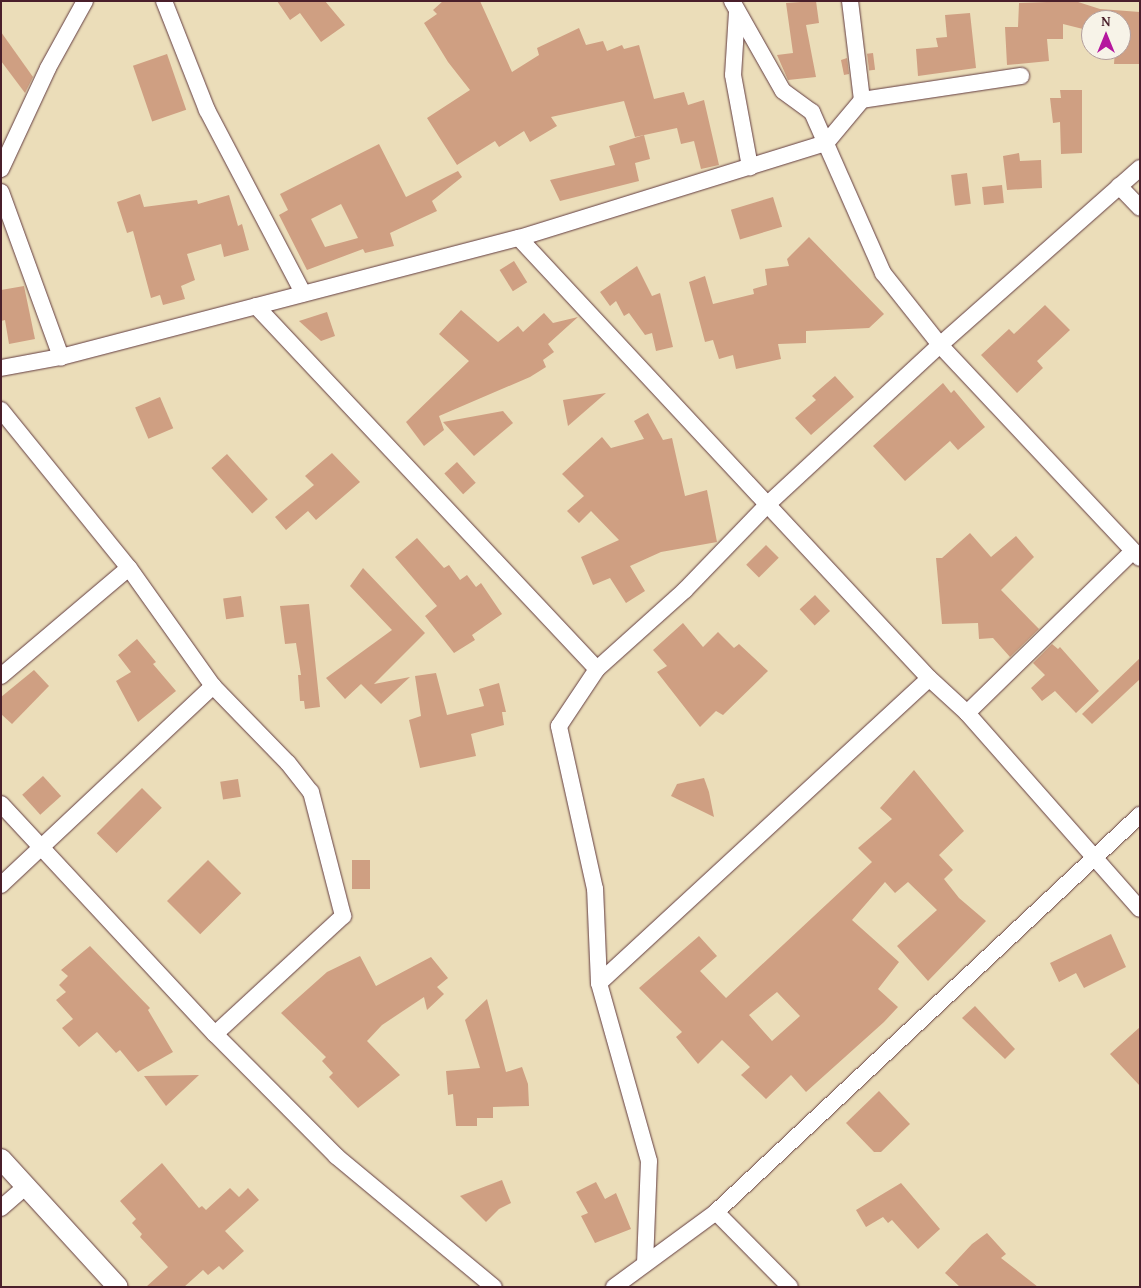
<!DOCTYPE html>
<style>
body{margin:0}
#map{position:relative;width:1141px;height:1288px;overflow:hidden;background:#ebddb9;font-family:"Gentium Book Plus",serif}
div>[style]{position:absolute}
.building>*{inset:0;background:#cf9f82;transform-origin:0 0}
.roads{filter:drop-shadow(0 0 1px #623c40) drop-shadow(0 0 1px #623c40)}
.minor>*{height:16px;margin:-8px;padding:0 8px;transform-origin:8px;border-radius:8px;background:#fff}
.tertiary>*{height:20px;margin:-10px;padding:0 10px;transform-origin:10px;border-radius:10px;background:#fff}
span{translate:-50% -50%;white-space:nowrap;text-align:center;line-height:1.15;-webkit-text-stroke:5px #f7f3e8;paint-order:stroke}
.frame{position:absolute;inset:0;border:2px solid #4a1f2b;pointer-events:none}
.north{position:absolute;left:1081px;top:10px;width:50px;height:50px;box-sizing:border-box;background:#f7f3e8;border:1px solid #b29e9c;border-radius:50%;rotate:0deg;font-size:14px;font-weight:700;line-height:20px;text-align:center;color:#4a1f2b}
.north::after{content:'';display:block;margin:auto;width:18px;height:22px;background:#b5179e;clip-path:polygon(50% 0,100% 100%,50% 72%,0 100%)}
</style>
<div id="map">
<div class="building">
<div style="clip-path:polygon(277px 1px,325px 1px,345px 25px,321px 42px,300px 13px,290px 20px)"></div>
<div style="clip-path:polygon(443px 1px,480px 1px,512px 72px,539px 55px,537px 48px,579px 28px,586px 45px,603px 41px,607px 51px,622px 45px,624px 49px,639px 45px,654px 99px,684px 92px,688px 105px,704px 100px,719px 165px,701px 169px,694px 141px,681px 144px,677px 128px,635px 137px,624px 101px,551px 117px,557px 126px,530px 142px,524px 131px,499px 147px,495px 141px,457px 165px,427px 118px,470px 90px,448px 62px,424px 23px,437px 14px,433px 10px)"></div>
<div style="clip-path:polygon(816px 1px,819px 23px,806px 25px,816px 77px,788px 80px,777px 55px,793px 53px,786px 3px)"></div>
<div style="clip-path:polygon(1075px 1px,1100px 9px,1140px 12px,1140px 64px,1114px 64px,1115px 50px,1121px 50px,1121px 20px,1091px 20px,1091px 31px,1063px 24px,1063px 39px,1047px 39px,1049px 61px,1007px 65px,1005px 27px,1018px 27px,1019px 3px)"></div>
<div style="clip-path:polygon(970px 13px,976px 68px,918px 76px,916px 49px,938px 47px,936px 38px,947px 37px,945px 15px)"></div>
<div style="clip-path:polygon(1px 32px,33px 77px,25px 93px,1px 61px)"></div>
<div style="left:873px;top:53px;width:17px;height:6px;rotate:83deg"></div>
<div style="left:167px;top:54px;width:59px;height:36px;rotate:71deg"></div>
<div style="clip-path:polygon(847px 58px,849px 74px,844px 75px,841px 60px)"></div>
<div style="clip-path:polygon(1060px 90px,1082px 90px,1082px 153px,1061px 154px,1060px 122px,1053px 123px,1050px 98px,1061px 98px)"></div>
<div style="clip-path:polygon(644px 135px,650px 159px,635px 163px,639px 181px,560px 201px,550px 180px,615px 165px,609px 146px)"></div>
<div style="clip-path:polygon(evenodd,379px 144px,406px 197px,458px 171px,462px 177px,432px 201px,437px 211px,390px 233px,394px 246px,365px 253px,363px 249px,307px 270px,279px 215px,288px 210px,280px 194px,379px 144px,341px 204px,358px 238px,325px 247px,311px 219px,341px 204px)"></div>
<div style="clip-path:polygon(1019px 153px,1020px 161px,1041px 160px,1042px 188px,1007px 190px,1003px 156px)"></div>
<div style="left:967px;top:173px;width:31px;height:16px;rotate:83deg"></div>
<div style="left:1002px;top:185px;width:18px;height:20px;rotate:84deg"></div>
<div style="clip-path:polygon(140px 194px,144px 207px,197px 200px,198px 204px,229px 195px,238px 226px,242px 224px,249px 250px,224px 257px,221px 244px,187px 254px,195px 280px,181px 286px,185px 299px,163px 305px,160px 295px,151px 298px,133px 231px,127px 233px,117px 202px)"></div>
<div style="left:773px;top:197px;width:31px;height:44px;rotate:73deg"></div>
<div style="clip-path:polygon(809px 237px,884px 314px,869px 328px,806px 331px,806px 343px,778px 344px,781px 359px,736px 369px,733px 355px,719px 359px,713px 340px,705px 342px,689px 282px,705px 276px,713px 304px,754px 294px,753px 289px,767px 285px,765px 269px,789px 266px,787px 259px)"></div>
<div style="left:514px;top:261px;width:25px;height:17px;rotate:58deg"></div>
<div style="clip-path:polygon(637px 266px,652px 296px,660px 293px,673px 347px,656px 351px,652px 333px,645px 335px,629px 313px,624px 316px,616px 301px,610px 306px,600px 292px)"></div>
<div style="clip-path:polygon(24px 286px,35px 339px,9px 344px,5px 320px,1px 321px,1px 290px)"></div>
<div style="clip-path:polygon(1045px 305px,1070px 330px,1037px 361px,1043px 368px,1017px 393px,981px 355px,1009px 329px,1014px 334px)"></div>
<div style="clip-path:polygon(461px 310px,498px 342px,518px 326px,523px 332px,544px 313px,553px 323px,578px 317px,548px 344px,554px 352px,543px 360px,546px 367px,530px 377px,439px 416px,444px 430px,424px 446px,406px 422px,469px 361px,439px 334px)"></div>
<div style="clip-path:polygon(327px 312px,335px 336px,321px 341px,299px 321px)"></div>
<div style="clip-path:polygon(835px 376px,854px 397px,811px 435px,795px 418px,816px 400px,812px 396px)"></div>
<div style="clip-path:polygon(943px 383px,951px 393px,954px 390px,985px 427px,958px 450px,950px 441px,905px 481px,873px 446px)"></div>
<div style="clip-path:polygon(606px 393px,568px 426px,563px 400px)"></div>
<div style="left:160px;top:397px;width:34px;height:27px;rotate:67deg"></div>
<div style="clip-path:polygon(503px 411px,513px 423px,474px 456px,443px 422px)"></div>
<div style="clip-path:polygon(648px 413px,663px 440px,672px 438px,685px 496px,707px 490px,717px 542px,661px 552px,630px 566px,645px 591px,626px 603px,610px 578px,593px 585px,581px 557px,619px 540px,591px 511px,579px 523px,567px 511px,584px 496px,562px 474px,602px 437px,611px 448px,644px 439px,634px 421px)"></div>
<div style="clip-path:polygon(332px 453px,360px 482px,316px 520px,308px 511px,286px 530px,275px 517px,314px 485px,305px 476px)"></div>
<div style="left:227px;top:454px;width:61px;height:21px;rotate:48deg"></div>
<div style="left:457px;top:462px;width:28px;height:17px;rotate:48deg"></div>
<div style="clip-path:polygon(970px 533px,991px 557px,1016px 536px,1034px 557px,1001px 590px,1039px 629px,1010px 657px,993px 638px,979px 639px,978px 623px,942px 624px,936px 558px,942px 558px)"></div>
<div style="clip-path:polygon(417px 538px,444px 568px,449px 565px,460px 580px,467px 575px,476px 587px,481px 583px,502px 614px,472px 635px,475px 640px,454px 653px,425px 616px,437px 606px,395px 557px)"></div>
<div style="left:766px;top:545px;width:18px;height:28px;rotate:45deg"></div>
<div style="clip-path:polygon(363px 568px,425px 633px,374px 684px,410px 677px,381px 704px,361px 684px,345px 699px,326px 678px,392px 630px,350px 586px)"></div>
<div style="left:815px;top:595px;width:22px;height:21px;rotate:47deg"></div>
<div style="left:241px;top:596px;width:21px;height:18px;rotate:82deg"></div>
<div style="clip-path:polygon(309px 604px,320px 707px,305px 709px,304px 701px,300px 701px,298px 675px,301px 675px,296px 643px,285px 644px,280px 606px)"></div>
<div style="clip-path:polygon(683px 623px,703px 647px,718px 632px,734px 648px,739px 644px,768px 671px,723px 715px,716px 711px,700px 727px,657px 672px,667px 666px,653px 650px)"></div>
<div style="clip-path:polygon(137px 639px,156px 662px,153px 664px,176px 691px,138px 722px,116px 681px,131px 672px,118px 655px)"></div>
<div style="clip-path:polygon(1052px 644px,1058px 649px,1060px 647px,1099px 691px,1076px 713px,1055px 691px,1042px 701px,1031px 688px,1045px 675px,1033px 663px)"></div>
<div style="clip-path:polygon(1140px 658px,1140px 679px,1092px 724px,1082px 714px)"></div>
<div style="clip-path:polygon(34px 670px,49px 686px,12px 724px,1px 714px,1px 697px)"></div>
<div style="clip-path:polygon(436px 673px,447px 715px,484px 706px,479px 689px,499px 683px,506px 712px,502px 712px,504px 725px,471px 734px,476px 756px,420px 768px,409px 720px,421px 716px,415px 676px)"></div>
<div style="clip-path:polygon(evenodd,914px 770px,964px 831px,939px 855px,953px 870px,944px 879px,959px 898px,986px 921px,928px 981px,897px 946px,937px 910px,908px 882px,895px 893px,885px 882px,852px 920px,899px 962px,878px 989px,898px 1007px,884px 1022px,806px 1092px,791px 1075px,766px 1099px,741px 1075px,750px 1067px,722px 1040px,698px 1064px,676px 1037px,682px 1032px,639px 988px,699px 936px,717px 956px,700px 971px,726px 998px,872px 862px,858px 848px,892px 819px,880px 808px,914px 770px,777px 992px,800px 1016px,772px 1041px,749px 1015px,777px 992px)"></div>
<div style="left:43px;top:776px;width:27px;height:28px;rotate:48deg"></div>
<div style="clip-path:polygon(704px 778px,709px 792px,714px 817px,671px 796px,677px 784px)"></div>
<div style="left:238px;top:779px;width:18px;height:18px;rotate:81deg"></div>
<div style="left:142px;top:788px;width:28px;height:64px;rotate:45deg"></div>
<div style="left:208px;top:860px;width:47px;height:58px;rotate:45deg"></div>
<div style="left:352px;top:860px;width:18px;height:29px"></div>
<div style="clip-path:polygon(1111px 934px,1126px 967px,1084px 988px,1076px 973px,1059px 982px,1050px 963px)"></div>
<div style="clip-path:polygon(90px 946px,150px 1008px,148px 1010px,173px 1052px,138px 1072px,120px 1050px,116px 1053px,97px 1032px,79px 1047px,62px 1028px,73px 1019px,56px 1000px,66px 992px,59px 985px,68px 976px,61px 970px)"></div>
<div style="clip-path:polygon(360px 956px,376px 986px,431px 957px,448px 978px,437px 987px,444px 994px,427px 1010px,424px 997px,382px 1025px,367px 1041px,400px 1075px,358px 1108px,329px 1077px,333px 1073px,322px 1061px,326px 1057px,281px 1013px,327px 972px)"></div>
<div style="clip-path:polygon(487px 999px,506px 1072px,522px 1067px,528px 1084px,529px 1106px,493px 1107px,493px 1118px,477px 1118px,477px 1126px,456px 1126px,453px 1094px,448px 1095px,446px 1071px,480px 1068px,465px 1020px)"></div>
<div style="clip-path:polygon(975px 1006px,1015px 1049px,1005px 1059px,962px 1018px)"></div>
<div style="clip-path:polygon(1140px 1027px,1140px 1086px,1110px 1054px)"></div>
<div style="clip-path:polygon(199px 1075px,166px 1106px,144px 1076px)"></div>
<div style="clip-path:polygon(879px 1091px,910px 1124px,881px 1152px,874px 1152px,846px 1123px)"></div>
<div style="clip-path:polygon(162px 1163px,199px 1208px,202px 1206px,206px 1210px,230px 1188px,239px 1197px,248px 1188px,259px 1200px,225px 1231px,244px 1251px,223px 1270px,219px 1266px,208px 1275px,203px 1270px,184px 1287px,146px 1287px,168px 1267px,140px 1237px,142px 1234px,132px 1223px,136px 1219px,120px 1201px)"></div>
<div style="clip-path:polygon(502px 1180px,511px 1203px,499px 1209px,486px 1222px,460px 1196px)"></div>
<div style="clip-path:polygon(596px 1182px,605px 1199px,616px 1193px,631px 1229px,595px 1243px,581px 1216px,588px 1213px,576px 1192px)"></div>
<div style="clip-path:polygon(901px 1183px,940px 1229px,918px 1249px,892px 1220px,888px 1223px,883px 1217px,866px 1227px,856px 1210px)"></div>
<div style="clip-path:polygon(987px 1233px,1006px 1254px,1001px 1258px,1038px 1287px,960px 1287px,945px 1273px,972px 1244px)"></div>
</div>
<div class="roads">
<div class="minor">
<div style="left:164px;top:1px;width:117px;rotate:68.5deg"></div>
<div style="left:207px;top:110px;width:207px;rotate:62.3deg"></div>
<div style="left:732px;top:1px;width:103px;rotate:60.5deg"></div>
<div style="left:783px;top:91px;width:36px;rotate:36deg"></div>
<div style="left:812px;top:112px;width:176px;rotate:66.2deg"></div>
<div style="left:883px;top:273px;width:92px;rotate:51.6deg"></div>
<div style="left:940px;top:345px;width:292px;rotate:46.8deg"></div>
<div style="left:737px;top:12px;width:63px;rotate:93.6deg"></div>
<div style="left:733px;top:75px;width:94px;rotate:79.5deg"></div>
<div style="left:862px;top:100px;width:161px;rotate:-8.6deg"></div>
<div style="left:1px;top:169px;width:111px;rotate:-65deg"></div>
<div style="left:48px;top:68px;width:77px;rotate:-61.1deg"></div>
<div style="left:1119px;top:186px;width:30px;rotate:46deg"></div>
<div style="left:1px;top:192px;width:176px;rotate:70deg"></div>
<div style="left:519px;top:238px;width:601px;rotate:47.02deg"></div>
<div style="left:929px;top:678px;width:52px;rotate:42.6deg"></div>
<div style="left:967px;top:713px;width:261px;rotate:48.6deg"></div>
<div style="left:256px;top:306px;width:498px;rotate:46.8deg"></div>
<div style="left:1px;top:368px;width:61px;rotate:-10.4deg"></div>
<div style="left:61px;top:357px;width:473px;rotate:-14.6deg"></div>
<div style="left:519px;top:238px;width:321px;rotate:-17.2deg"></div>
<div style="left:826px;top:143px;width:56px;rotate:-50.1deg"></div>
<div style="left:862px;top:100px;width:100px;rotate:-96.9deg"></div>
<div style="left:1px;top:410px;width:203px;rotate:51deg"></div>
<div style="left:129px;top:568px;width:145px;rotate:54.6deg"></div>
<div style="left:213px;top:686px;width:107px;rotate:45.8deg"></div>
<div style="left:288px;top:763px;width:37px;rotate:52deg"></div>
<div style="left:311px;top:792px;width:128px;rotate:75.5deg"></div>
<div style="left:343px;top:916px;width:174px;rotate:137.3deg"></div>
<div style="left:1px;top:676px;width:167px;rotate:-40.2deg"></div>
<div style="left:967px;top:713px;width:232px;rotate:-44.3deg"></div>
<div style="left:1px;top:804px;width:314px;rotate:47.1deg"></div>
<div style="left:215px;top:1034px;width:172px;rotate:45.2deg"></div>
<div style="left:336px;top:1156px;width:205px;rotate:39.7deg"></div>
<div style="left:1px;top:885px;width:291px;rotate:-43.2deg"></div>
<div style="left:599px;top:983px;width:449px;rotate:-42.7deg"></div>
<div style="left:1px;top:1208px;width:32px;rotate:-41deg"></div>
<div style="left:716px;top:1212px;width:105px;rotate:45.4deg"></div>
<div style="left:645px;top:1264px;width:103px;rotate:-87.8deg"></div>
<div style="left:649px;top:1161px;width:185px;rotate:-105.7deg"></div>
<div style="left:599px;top:983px;width:94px;rotate:-92.4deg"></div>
<div style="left:595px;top:889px;width:167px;rotate:-102.5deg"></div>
<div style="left:559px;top:726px;width:69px;rotate:-56.3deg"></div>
<div style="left:597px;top:669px;width:118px;rotate:-41.9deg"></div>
<div style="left:685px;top:590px;width:120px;rotate:-46deg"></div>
<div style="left:768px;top:504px;width:234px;rotate:-42.8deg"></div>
<div style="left:940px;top:345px;width:267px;rotate:-41.5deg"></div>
<div style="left:614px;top:1287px;width:127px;rotate:-36.3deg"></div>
<div style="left:716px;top:1212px;width:581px;rotate:-43.12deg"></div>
</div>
<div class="tertiary">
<div style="left:1px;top:1159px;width:173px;rotate:47.6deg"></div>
</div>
</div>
<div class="frame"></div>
<div class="north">N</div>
</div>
